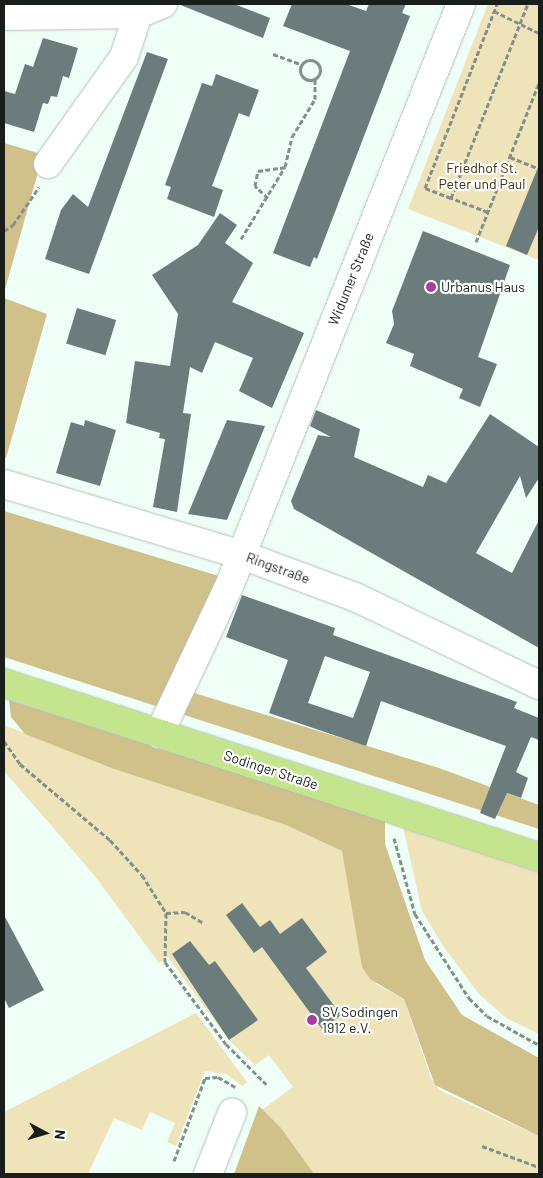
<!DOCTYPE html>
<meta charset="utf-8">
<style>
body{margin:0}
#map{position:relative;width:543px;height:1178px;overflow:hidden;background:#effef6;font-family:Barlow,sans-serif}
div>[style]{position:absolute}
.green>*{inset:0;background:#efe3ba}
.forest>*{inset:0;background:#d0c08a}
.building>*{inset:0;background:#6c7c7c;transform-origin:0 0}
.path>*{height:3px;margin-top:-1.5px;transform-origin:0;background:repeating-linear-gradient(90deg,#86908b 0 5px,transparent 0 7.5px)}
.path>.ring{margin:-1.5px;padding:0;box-sizing:content-box;background:none;border:3px solid #86908b;border-radius:50%}
.roads{filter:drop-shadow(0 0 1px #b3c1b9) drop-shadow(0 0 1px #b3c1b9)}
.minor>*{height:28px;margin:-14px;padding:0 14px;transform-origin:14px;border-radius:14px;background:#fff}
.major>*{height:28px;margin:-14px;padding:0 14px;transform-origin:14px;border-radius:14px;background:#c4e48e}
.dots>*{width:14px;height:14px;translate:-50% -50%;box-sizing:border-box;border:2px solid #fff;border-radius:50%}
span{translate:-50% -50%;white-space:nowrap;text-align:center;line-height:1.15;-webkit-text-stroke:4.5px #fff;paint-order:stroke}
.park-label{font-size:14px;color:#3d3104}
.street-label{font-size:14px;color:#191e1b}
.poi-label{font-size:14px;color:#191e1b}
.left{translate:0 -50%;text-align:left}
.frame{position:absolute;inset:0;border:5px solid #191e1b;pointer-events:none}
.north{position:absolute;left:20px;top:1108px;width:50px;height:50px;-webkit-text-stroke:4px #fff;paint-order:stroke;rotate:96deg;font-size:14px;font-weight:700;line-height:20px;text-align:center;color:#191e1b}
.north::after{content:'';display:block;margin:auto;width:18px;height:22px;background:#191e1b;clip-path:polygon(50% 0,100% 100%,50% 72%,0 100%)}
</style>
<div id="map">
<div class="green">
<div style="clip-path:polygon(488px 4px,539px 4px,539px 260px,408px 209px)"></div>
<div style="clip-path:polygon(4px 725px,114px 769px,287px 825px,342px 851px,376px 984px,404px 999px,431px 1078px,439px 1090px,539px 1136px,539px 1174px,314px 1174px,262px 1110px,293px 1087px,269px 1055px,255px 1065px,229px 1040px,168px 957px,159px 963px,94px 875px,4px 771px)"></div>
<div style="clip-path:polygon(403px 827px,539px 872px,539px 1034px,506px 1018px,478px 993px,444px 947px,422px 911px)"></div>
<div style="clip-path:polygon(196px 1013px,247px 1082px,242px 1086px,227px 1074px,205px 1071px,176px 1146px,167px 1142px,175px 1123px,150px 1112px,142px 1130px,114px 1118px,88px 1174px,4px 1174px,4px 1112px)"></div>
</div>
<div class="forest">
<div style="clip-path:polygon(4px 143px,38px 153px,34px 161px,40px 165px,4px 293px)"></div>
<div style="clip-path:polygon(4px 298px,47px 314px,6px 458px,4px 457px)"></div>
<div style="clip-path:polygon(4px 511px,222px 577px,162px 708px,4px 657px)"></div>
<div style="clip-path:polygon(191px 692px,439px 768px,539px 805px,539px 829px,181px 714px)"></div>
<div style="clip-path:polygon(9px 700px,385px 821px,385px 844px,425px 960px,462px 1015px,539px 1058px,539px 1136px,435px 1085px,404px 999px,370px 979px,362px 967px,342px 851px,286px 825px,114px 769px,25px 734px,11px 717px)"></div>
<div style="clip-path:polygon(259px 1106px,281px 1128px,314px 1174px,234px 1174px)"></div>
</div>
<div class="building">
<div style="clip-path:polygon(178px 4px,234px 4px,270px 18px,263px 38px)"></div>
<div style="clip-path:polygon(292px 4px,346px 4px,366px 11px,369px 4px,406px 4px,402px 13px,410px 16px,317px 259px,314px 257px,310px 267px,273px 253px,350px 51px,283px 26px)"></div>
<div style="clip-path:polygon(43px 38px,78px 48px,69px 78px,63px 76px,57px 97px,51px 96px,48px 104px,43px 103px,34px 132px,4px 123px,4px 91px,15px 94px,25px 64px,33px 67px)"></div>
<div style="clip-path:polygon(147px 52px,168px 59px,89px 274px,45px 259px,61px 210px,73px 194px,88px 207px)"></div>
<div style="clip-path:polygon(216px 74px,259px 90px,249px 117px,239px 113px,212px 186px,223px 190px,214px 217px,167px 199px,171px 187px,165px 185px,202px 83px,212px 86px)"></div>
<div style="clip-path:polygon(539px 165px,539px 227px,527px 255px,506px 246px)"></div>
<div style="clip-path:polygon(220px 213px,237px 225px,225px 243px,253px 263px,232px 302px,304px 333px,272px 408px,239px 391px,253px 358px,215px 342px,202px 373px,190px 367px,183px 413px,191px 414px,177px 512px,153px 507px,165px 439px,159px 438px,160px 433px,126px 423px,135px 361px,170px 366px,178px 314px,152px 275px,198px 245px)"></div>
<div style="clip-path:polygon(423px 231px,510px 265px,478px 357px,497px 364px,480px 407px,459px 398px,463px 389px,410px 366px,414px 354px,386px 343px,394px 324px,392px 311px)"></div>
<div style="left:77px;top:308px;width:41px;height:37px;rotate:17deg"></div>
<div style="clip-path:polygon(316px 410px,360px 429px,354px 457px,423px 487px,428px 475px,446px 483px,490px 414px,539px 447px,539px 478px,526px 498px,520px 476px,476px 553px,512px 573px,539px 520px,539px 648px,294px 509px,291px 501px,318px 435px,331px 437px,310px 426px)"></div>
<div style="clip-path:polygon(85px 420px,116px 430px,100px 486px,56px 473px,71px 422px,84px 426px)"></div>
<div style="clip-path:polygon(227px 420px,265px 426px,227px 520px,188px 514px)"></div>
<div style="clip-path:polygon(evenodd,242px 595px,335px 628px,333px 635px,517px 702px,514px 708px,539px 718px,539px 740px,531px 737px,516px 772px,528px 778px,521px 798px,507px 793px,495px 819px,480px 813px,506px 746px,381px 701px,366px 746px,269px 713px,288px 660px,226px 637px,242px 595px,325px 656px,370px 672px,353px 718px,308px 703px,325px 656px)"></div>
<div style="clip-path:polygon(242px 903px,260px 927px,270px 920px,280px 934px,302px 918px,327px 952px,306px 968px,341px 1015px,322px 1029px,262px 947px,254px 953px,226px 915px)"></div>
<div style="clip-path:polygon(4px 915px,44px 990px,9px 1008px,4px 998px)"></div>
<div style="clip-path:polygon(190px 941px,209px 965px,215px 961px,258px 1020px,229px 1040px,172px 954px)"></div>
</div>
<div class="path">
<div style="left:494px;top:11px;width:50px;rotate:26.1deg"></div>
<div style="left:273px;top:54px;width:30px;rotate:20deg"></div>
<div class="ring" style="left:300px;top:60px;width:17px;height:17px"></div>
<div style="left:510px;top:157px;width:31px;rotate:22deg"></div>
<div style="left:268px;top:198px;width:18px;rotate:-137deg"></div>
<div style="left:255px;top:186px;width:15px;rotate:-79deg"></div>
<div style="left:258px;top:171px;width:27px;rotate:-8deg"></div>
<div style="left:451px;top:198px;width:28px;rotate:-159deg"></div>
<div style="left:425px;top:188px;width:198px;rotate:-68.6deg"></div>
<div style="left:488px;top:212px;width:40px;rotate:-159deg"></div>
<div style="left:451px;top:198px;width:209px;rotate:-68.4deg"></div>
<div style="left:4px;top:231px;width:11px;rotate:-34deg"></div>
<div style="left:13px;top:225px;width:46px;rotate:-55.6deg"></div>
<div style="left:241px;top:239px;width:84px;rotate:-58.6deg"></div>
<div style="left:285px;top:167px;width:31px;rotate:-77deg"></div>
<div style="left:292px;top:137px;width:44px;rotate:-58.8deg"></div>
<div style="left:315px;top:99px;width:20px;rotate:-90deg"></div>
<div style="left:476px;top:242px;width:171px;rotate:-68.4deg"></div>
<div style="left:4px;top:741px;width:28px;rotate:55deg"></div>
<div style="left:20px;top:764px;width:118px;rotate:40.2deg"></div>
<div style="left:110px;top:840px;width:47px;rotate:47.6deg"></div>
<div style="left:142px;top:875px;width:45px;rotate:57.7deg"></div>
<div style="left:166px;top:913px;width:49px;rotate:91.2deg"></div>
<div style="left:165px;top:962px;width:102px;rotate:53.4deg"></div>
<div style="left:226px;top:1044px;width:57px;rotate:45deg"></div>
<div style="left:394px;top:838px;width:79px;rotate:74.6deg"></div>
<div style="left:415px;top:914px;width:100px;rotate:57.3deg"></div>
<div style="left:469px;top:998px;width:25px;rotate:45deg"></div>
<div style="left:487px;top:1016px;width:60px;rotate:29.1deg"></div>
<div style="left:166px;top:913px;width:19px;rotate:-3deg"></div>
<div style="left:185px;top:912px;width:21px;rotate:31deg"></div>
<div style="left:482px;top:1146px;width:61px;rotate:20.2deg"></div>
<div style="left:174px;top:1161px;width:89px;rotate:-69.5deg"></div>
<div style="left:205px;top:1078px;width:13px;rotate:-4deg"></div>
<div style="left:218px;top:1077px;width:20px;rotate:30deg"></div>
</div>
<div class="roads">
<div class="minor">
<div style="left:4px;top:16px;width:134px;rotate:-0.9deg"></div>
<div style="left:138px;top:14px;width:27px;rotate:-22deg"></div>
<div style="left:48px;top:164px;width:131px;rotate:-54.6deg"></div>
<div style="left:124px;top:57px;width:45px;rotate:-72deg"></div>
<div style="left:4px;top:484px;width:248px;rotate:16.6deg"></div>
<div style="left:242px;top:555px;width:121px;rotate:20.4deg"></div>
<div style="left:355px;top:597px;width:204px;rotate:25.6deg"></div>
<div style="left:159px;top:734px;width:166px;rotate:-64.7deg"></div>
<div style="left:230px;top:584px;width:624px;rotate:-68.28deg"></div>
<div style="left:208px;top:1174px;width:66px;rotate:-68.5deg"></div>
</div>
<div class="major">
<div style="left:4px;top:683px;width:563px;rotate:18.02deg"></div>
</div>
</div>
<div class="dots">
<div style="left:431px;top:287px;background:#a93c9c"></div>
<div style="left:312px;top:1020px;background:#a93c9c"></div>
</div>
<div class="park-label">
<span style="left:482px;top:176px">Friedhof St.<br>Peter und Paul</span>
</div>
<div class="street-label">
<span style="left:351px;top:279px;rotate:-68deg">Widumer Straße</span>
<span style="left:278px;top:568px;rotate:20deg">Ringstraße</span>
<span style="left:271px;top:770px;rotate:18deg">Sodinger Straße</span>
</div>
<div class="poi-label">
<span class="left" style="left:441px;top:287px">Urbanus Haus</span>
<span class="left" style="left:322px;top:1020px">SV Sodingen<br>1912 e.V.</span>
</div>
<div class="frame"></div>
<div class="north">N</div>
</div>
